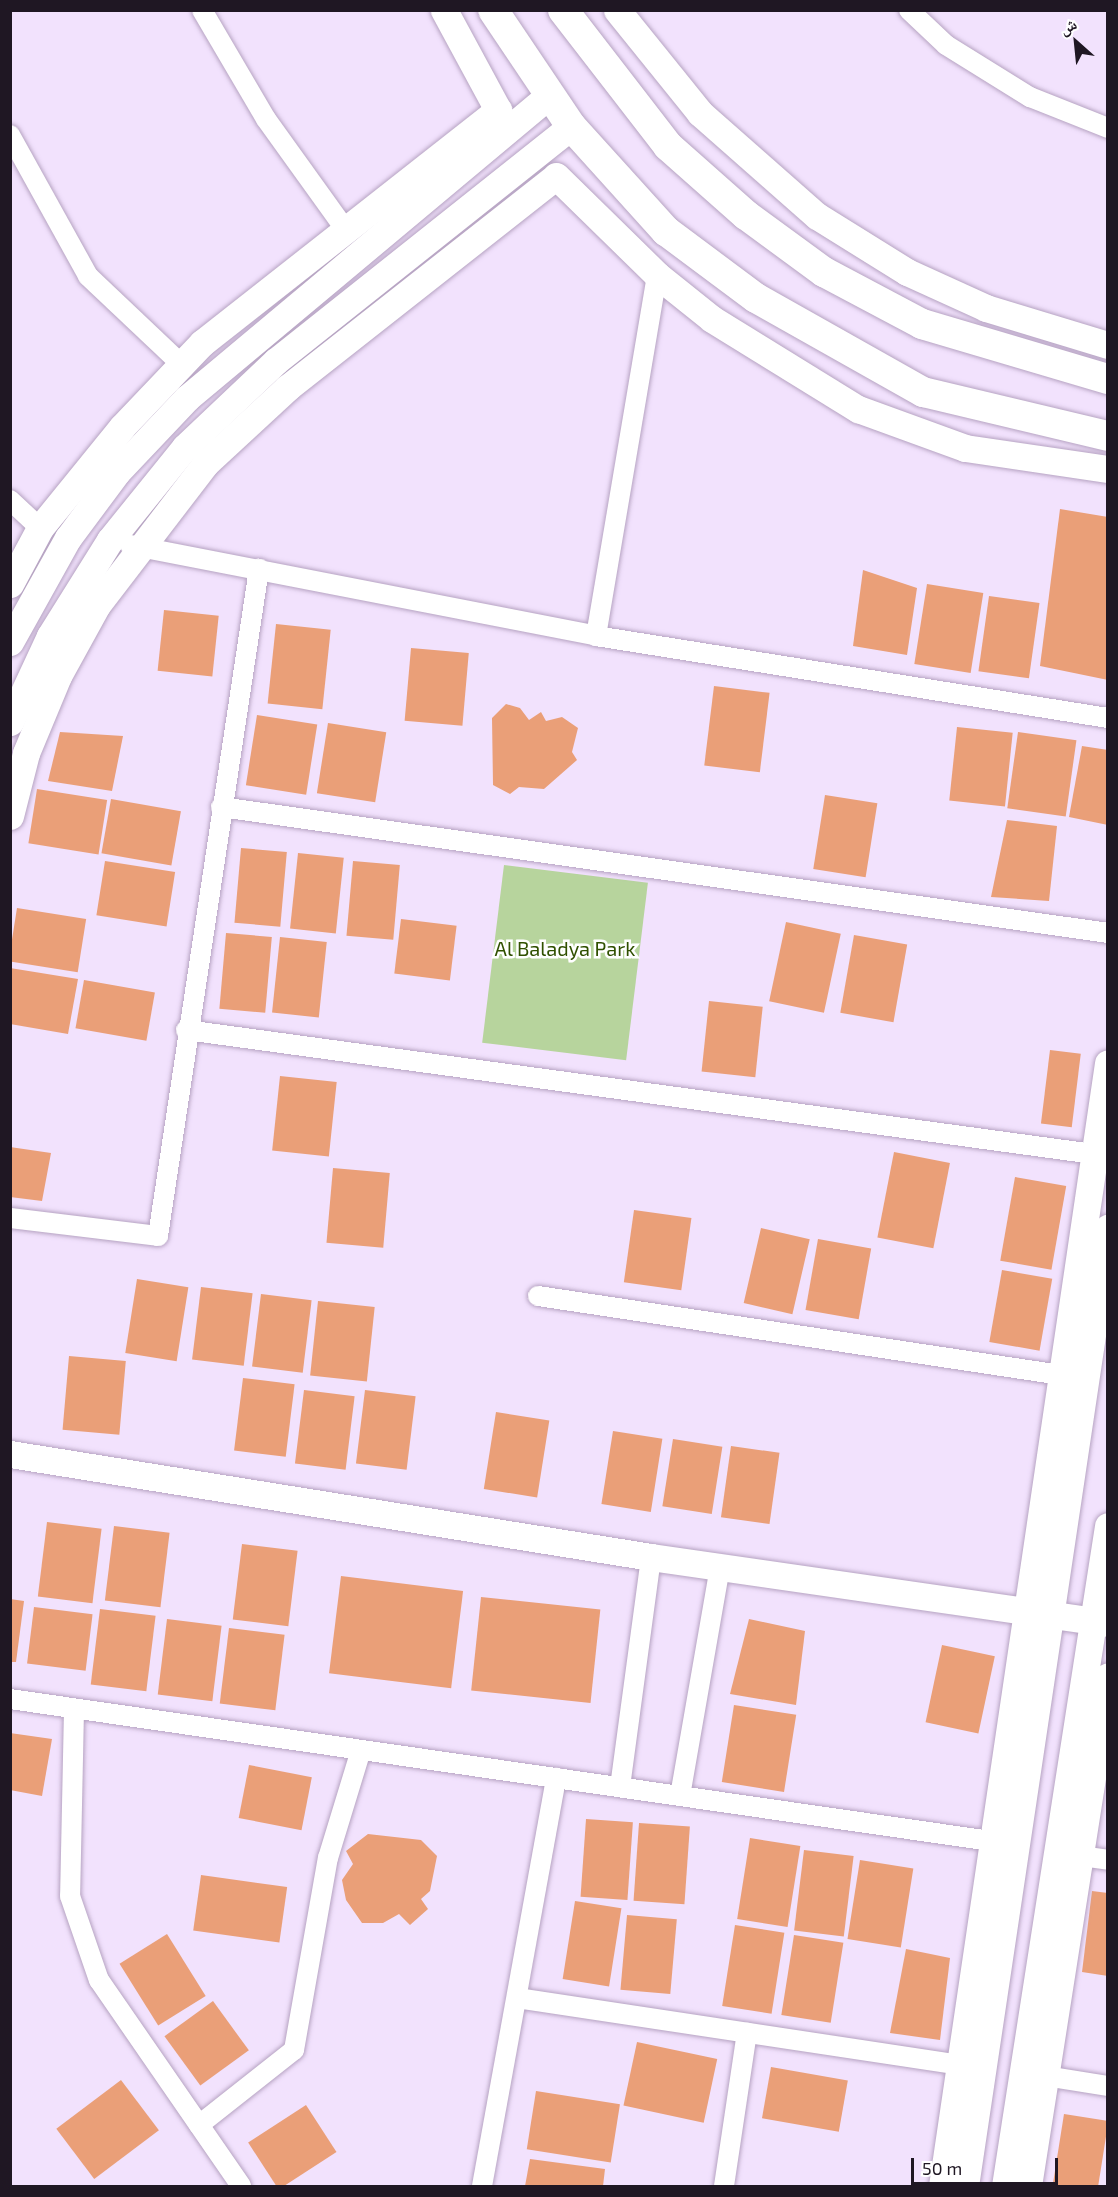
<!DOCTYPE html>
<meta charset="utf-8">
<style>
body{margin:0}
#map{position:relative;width:1118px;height:2197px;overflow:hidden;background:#f2e2fd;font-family:"Exo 2","Noto Naskh Arabic",sans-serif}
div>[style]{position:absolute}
.green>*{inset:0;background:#b7d49d;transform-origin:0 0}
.building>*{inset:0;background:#ea9f78;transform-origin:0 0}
.roads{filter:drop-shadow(0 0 2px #b6a3c2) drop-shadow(0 0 2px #b6a3c2)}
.minor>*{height:20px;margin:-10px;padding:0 10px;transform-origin:10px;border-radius:10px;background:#fff}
.secondary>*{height:27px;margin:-13.5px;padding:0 13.5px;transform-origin:13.5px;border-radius:13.5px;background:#fff}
.primary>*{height:30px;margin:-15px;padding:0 15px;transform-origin:15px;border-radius:15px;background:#fff}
span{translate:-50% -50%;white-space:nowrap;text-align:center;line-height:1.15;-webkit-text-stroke:5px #fff;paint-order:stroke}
.park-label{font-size:20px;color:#305000}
.frame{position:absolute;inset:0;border:12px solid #1f1723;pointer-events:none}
.north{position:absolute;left:1046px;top:12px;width:60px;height:60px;-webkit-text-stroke:4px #fff;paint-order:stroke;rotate:333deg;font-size:16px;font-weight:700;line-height:24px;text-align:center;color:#1f1723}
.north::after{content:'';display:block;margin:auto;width:21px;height:27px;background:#1f1723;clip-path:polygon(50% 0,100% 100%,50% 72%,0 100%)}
.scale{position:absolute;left:911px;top:2158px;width:147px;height:27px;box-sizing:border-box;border:3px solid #1f1723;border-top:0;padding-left:8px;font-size:18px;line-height:21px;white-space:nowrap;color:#1f1723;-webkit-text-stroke:4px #fff;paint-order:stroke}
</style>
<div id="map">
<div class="green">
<div style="left:504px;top:865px;width:145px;height:179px;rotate:7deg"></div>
</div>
<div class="building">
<div style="clip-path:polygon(1060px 509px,1108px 517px,1108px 680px,1040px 666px)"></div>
<div style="clip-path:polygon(863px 570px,917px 588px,907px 655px,853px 646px)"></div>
<div style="left:927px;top:584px;width:57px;height:81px;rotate:9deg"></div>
<div style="left:989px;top:596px;width:51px;height:76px;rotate:8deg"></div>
<div style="left:164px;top:610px;width:55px;height:61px;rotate:6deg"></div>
<div style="left:276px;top:624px;width:55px;height:80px;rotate:6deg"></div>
<div style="left:411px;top:648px;width:58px;height:73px;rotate:5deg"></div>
<div style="left:714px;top:686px;width:56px;height:80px;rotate:7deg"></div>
<div style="clip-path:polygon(506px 704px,520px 708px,529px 720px,541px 712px,546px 721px,562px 717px,578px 728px,572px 752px,577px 760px,544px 789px,519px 787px,510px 794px,493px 785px,492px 718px)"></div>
<div style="left:257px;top:715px;width:61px;height:71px;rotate:9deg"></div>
<div style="left:328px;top:723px;width:59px;height:71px;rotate:9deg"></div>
<div style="left:957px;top:727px;width:56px;height:74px;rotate:6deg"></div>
<div style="clip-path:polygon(60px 732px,123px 736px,112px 791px,48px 781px)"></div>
<div style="left:1018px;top:732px;width:59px;height:77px;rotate:8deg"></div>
<div style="clip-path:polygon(1082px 746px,1108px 750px,1108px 825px,1069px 817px)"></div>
<div style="left:37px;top:789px;width:71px;height:55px;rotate:9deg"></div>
<div style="left:825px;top:795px;width:53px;height:75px;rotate:9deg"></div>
<div style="left:111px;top:799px;width:71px;height:55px;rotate:10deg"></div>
<div style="clip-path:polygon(1007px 820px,1057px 826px,1049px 901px,991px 897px)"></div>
<div style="left:241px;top:848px;width:46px;height:75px;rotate:5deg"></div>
<div style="left:298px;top:853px;width:46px;height:76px;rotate:6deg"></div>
<div style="left:105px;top:861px;width:71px;height:55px;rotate:9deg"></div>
<div style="left:353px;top:861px;width:47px;height:75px;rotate:5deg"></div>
<div style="left:17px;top:908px;width:70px;height:54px;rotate:9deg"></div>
<div style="left:401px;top:919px;width:56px;height:55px;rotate:7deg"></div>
<div style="left:786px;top:922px;width:56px;height:81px;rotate:12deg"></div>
<div style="left:226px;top:933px;width:46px;height:76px;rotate:5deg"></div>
<div style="left:854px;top:935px;width:54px;height:79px;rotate:10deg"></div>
<div style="left:280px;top:937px;width:47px;height:76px;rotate:6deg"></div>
<div style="clip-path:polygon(10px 968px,78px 979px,68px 1034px,10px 1024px)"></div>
<div style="left:84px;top:980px;width:72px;height:49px;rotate:10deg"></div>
<div style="left:709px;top:1001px;width:54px;height:71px;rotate:6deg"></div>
<div style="left:1050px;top:1050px;width:31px;height:74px;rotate:7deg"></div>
<div style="left:280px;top:1076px;width:57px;height:75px;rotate:6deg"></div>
<div style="clip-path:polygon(10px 1147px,51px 1153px,42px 1201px,10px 1197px)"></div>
<div style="left:894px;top:1152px;width:57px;height:87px;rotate:11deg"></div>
<div style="left:333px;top:1168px;width:57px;height:75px;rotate:5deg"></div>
<div style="left:1015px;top:1177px;width:52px;height:85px;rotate:10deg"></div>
<div style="left:634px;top:1210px;width:58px;height:73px;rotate:8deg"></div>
<div style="left:761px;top:1228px;width:50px;height:77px;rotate:13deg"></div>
<div style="left:818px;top:1239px;width:54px;height:72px;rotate:10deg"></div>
<div style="left:1002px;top:1270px;width:51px;height:73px;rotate:10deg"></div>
<div style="left:137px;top:1279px;width:52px;height:75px;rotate:9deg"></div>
<div style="left:201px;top:1287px;width:52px;height:73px;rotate:7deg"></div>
<div style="left:261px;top:1294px;width:51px;height:73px;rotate:7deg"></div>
<div style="left:318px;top:1301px;width:57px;height:75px;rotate:6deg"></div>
<div style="left:69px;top:1356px;width:57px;height:74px;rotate:5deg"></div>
<div style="left:243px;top:1378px;width:52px;height:73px;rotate:7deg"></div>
<div style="left:304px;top:1390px;width:51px;height:74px;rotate:7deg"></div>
<div style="left:365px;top:1390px;width:51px;height:74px;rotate:7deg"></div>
<div style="left:496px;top:1412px;width:54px;height:78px;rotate:9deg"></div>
<div style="left:613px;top:1431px;width:50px;height:74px;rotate:9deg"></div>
<div style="left:673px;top:1439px;width:50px;height:68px;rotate:9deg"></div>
<div style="left:731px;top:1446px;width:49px;height:72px;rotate:8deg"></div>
<div style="left:47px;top:1522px;width:55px;height:75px;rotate:7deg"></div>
<div style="left:114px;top:1526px;width:56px;height:75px;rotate:7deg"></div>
<div style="left:242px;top:1544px;width:56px;height:76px;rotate:7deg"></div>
<div style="left:341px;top:1576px;width:123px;height:98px;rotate:7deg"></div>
<div style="left:481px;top:1597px;width:120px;height:94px;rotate:6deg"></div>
<div style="clip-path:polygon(10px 1599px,24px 1601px,16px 1662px,10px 1662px)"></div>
<div style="left:34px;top:1607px;width:59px;height:57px;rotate:7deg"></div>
<div style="left:100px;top:1609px;width:56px;height:76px;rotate:7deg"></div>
<div style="left:167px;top:1619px;width:55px;height:76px;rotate:7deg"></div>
<div style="clip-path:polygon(749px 1619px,805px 1631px,796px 1705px,730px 1694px)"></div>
<div style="left:229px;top:1628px;width:56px;height:76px;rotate:7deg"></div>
<div style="left:942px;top:1645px;width:54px;height:79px;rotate:12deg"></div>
<div style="left:734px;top:1705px;width:63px;height:78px;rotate:9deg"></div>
<div style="clip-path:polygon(10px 1733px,52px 1739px,42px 1796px,10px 1790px)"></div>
<div style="left:249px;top:1765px;width:64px;height:54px;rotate:11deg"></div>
<div style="left:586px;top:1819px;width:47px;height:78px;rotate:4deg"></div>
<div style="left:639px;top:1823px;width:51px;height:78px;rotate:4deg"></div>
<div style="clip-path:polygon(368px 1834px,421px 1840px,437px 1856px,430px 1891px,421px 1899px,428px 1909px,410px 1925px,399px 1914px,383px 1923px,362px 1923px,346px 1900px,342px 1880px,353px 1864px,346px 1851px)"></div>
<div style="left:750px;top:1838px;width:51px;height:82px;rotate:9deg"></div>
<div style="left:804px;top:1850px;width:50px;height:81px;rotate:7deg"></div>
<div style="left:860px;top:1860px;width:54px;height:80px;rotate:9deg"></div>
<div style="left:201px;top:1875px;width:87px;height:56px;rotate:8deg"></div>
<div style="clip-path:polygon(1092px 1891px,1108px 1893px,1108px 1976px,1082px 1972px)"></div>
<div style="left:575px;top:1901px;width:47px;height:79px;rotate:9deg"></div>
<div style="left:627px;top:1915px;width:50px;height:75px;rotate:5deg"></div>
<div style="left:735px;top:1925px;width:50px;height:82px;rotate:9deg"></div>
<div style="left:167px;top:1934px;width:73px;height:56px;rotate:58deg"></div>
<div style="left:794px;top:1935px;width:50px;height:81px;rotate:9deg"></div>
<div style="clip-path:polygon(906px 1949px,950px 1958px,940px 2040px,890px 2033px)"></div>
<div style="left:213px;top:2001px;width:61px;height:60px;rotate:54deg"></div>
<div style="left:637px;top:2042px;width:82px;height:65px;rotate:12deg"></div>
<div style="left:771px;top:2067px;width:78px;height:52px;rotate:10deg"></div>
<div style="left:121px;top:2080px;width:63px;height:81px;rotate:53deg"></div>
<div style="left:536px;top:2091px;width:85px;height:59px;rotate:9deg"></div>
<div style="left:306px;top:2105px;width:56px;height:69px;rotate:57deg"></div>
<div style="left:1064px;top:2114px;width:45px;height:73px;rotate:9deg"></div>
<div style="clip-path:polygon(530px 2159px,605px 2169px,603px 2186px,525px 2186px)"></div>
</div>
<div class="roads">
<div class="minor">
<div style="left:202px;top:10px;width:126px;rotate:59.6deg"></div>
<div style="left:266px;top:119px;width:135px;rotate:54.3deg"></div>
<div style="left:909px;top:10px;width:51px;rotate:43.4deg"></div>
<div style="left:946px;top:45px;width:99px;rotate:31.8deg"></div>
<div style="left:1030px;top:97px;width:84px;rotate:21.7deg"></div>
<div style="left:10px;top:135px;width:161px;rotate:61deg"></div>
<div style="left:88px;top:276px;width:129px;rotate:43.4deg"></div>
<div style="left:10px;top:500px;width:41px;rotate:43deg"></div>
<div style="left:130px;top:545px;width:475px;rotate:11deg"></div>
<div style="left:596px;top:636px;width:519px;rotate:9.1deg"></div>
<div style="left:596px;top:636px;width:366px;rotate:-80.4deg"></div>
<div style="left:221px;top:807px;width:896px;rotate:8.08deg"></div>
<div style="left:186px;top:1030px;width:916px;rotate:7.78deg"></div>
<div style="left:10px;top:1218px;width:149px;rotate:6.9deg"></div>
<div style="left:158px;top:1236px;width:675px;rotate:-81.39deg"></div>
<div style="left:538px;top:1296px;width:529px;rotate:8.59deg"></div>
<div style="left:10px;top:1699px;width:991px;rotate:8.24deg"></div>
<div style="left:74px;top:1710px;width:186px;rotate:91.2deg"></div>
<div style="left:70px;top:1896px;width:89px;rotate:71deg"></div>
<div style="left:99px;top:1980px;width:250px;rotate:55.4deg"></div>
<div style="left:620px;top:1787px;width:232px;rotate:-82.3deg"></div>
<div style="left:680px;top:1796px;width:232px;rotate:-80.1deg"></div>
<div style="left:1081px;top:1856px;width:27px;rotate:8deg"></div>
<div style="left:517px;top:1998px;width:448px;rotate:8.6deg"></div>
<div style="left:1045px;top:2076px;width:64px;rotate:9deg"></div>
<div style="left:199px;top:2125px;width:121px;rotate:-38.3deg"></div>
<div style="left:294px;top:2050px;width:195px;rotate:-80deg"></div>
<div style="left:328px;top:1858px;width:113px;rotate:-73deg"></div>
<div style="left:482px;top:2186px;width:415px;rotate:-79.7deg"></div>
<div style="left:724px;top:2186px;width:155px;rotate:-81.5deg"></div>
</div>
<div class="secondary">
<div style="left:617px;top:10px;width:132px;rotate:51.1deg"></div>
<div style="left:700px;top:113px;width:156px;rotate:41.4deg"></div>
<div style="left:817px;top:216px;width:106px;rotate:31.9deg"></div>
<div style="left:907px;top:272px;width:87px;rotate:24.5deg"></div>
<div style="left:986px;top:308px;width:127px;rotate:16.9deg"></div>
<div style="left:10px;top:584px;width:64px;rotate:-61.8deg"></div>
<div style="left:40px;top:528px;width:130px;rotate:-50.9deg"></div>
<div style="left:122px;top:427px;width:116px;rotate:-46.4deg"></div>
<div style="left:202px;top:343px;width:377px;rotate:-38.2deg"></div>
<div style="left:498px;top:110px;width:114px;rotate:-118.4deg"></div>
<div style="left:10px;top:642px;width:119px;rotate:-60.9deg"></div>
<div style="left:68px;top:538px;width:82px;rotate:-53.4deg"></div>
<div style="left:117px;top:472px;width:102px;rotate:-46.6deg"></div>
<div style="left:187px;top:398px;width:473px;rotate:-39.9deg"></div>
<div style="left:10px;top:722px;width:95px;rotate:-65.1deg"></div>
<div style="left:50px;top:636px;width:113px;rotate:-58deg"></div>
<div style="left:110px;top:540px;width:119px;rotate:-51.1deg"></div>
<div style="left:185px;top:447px;width:125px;rotate:-43.4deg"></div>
<div style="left:276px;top:361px;width:377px;rotate:-38.5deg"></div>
<div style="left:10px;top:816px;width:65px;rotate:-75.7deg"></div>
<div style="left:26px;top:753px;width:83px;rotate:-67.4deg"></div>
<div style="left:58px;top:676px;width:81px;rotate:-61.2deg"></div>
<div style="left:97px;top:605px;width:178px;rotate:-52.5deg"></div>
<div style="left:205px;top:464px;width:112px;rotate:-42.8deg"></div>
<div style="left:287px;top:388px;width:342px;rotate:-38.2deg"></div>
<div style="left:556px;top:176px;width:141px;rotate:44.4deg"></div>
<div style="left:657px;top:275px;width:70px;rotate:38.7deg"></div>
<div style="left:712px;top:319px;width:172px;rotate:31.7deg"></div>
<div style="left:858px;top:409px;width:114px;rotate:20deg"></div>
<div style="left:965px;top:448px;width:145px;rotate:8.4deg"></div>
<div style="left:10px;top:1454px;width:649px;rotate:9.13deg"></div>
<div style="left:651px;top:1557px;width:462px;rotate:8.2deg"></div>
<div style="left:942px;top:2186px;width:1135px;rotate:-81.59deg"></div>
<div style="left:965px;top:2186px;width:969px;rotate:-81.51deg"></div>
<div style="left:1005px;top:2186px;width:668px;rotate:-81.13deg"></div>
<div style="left:1028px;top:2186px;width:516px;rotate:-81.09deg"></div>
</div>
<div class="primary">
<div style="left:493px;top:10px;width:140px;rotate:56.1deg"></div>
<div style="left:571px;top:126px;width:142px;rotate:47.9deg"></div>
<div style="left:666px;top:231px;width:112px;rotate:36.7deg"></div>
<div style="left:756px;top:298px;width:192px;rotate:29.4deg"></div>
<div style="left:923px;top:392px;width:190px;rotate:13.4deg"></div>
<div style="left:563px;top:10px;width:172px;rotate:52.3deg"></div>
<div style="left:668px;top:146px;width:104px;rotate:41.5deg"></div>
<div style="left:746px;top:215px;width:97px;rotate:36.2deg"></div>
<div style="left:824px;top:272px;width:111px;rotate:28deg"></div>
<div style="left:922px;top:324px;width:194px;rotate:16.5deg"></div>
</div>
</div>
<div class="park-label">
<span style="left:565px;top:948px">Al Baladya Park</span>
</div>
<div class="frame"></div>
<div class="north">ش</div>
<div class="scale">50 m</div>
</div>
